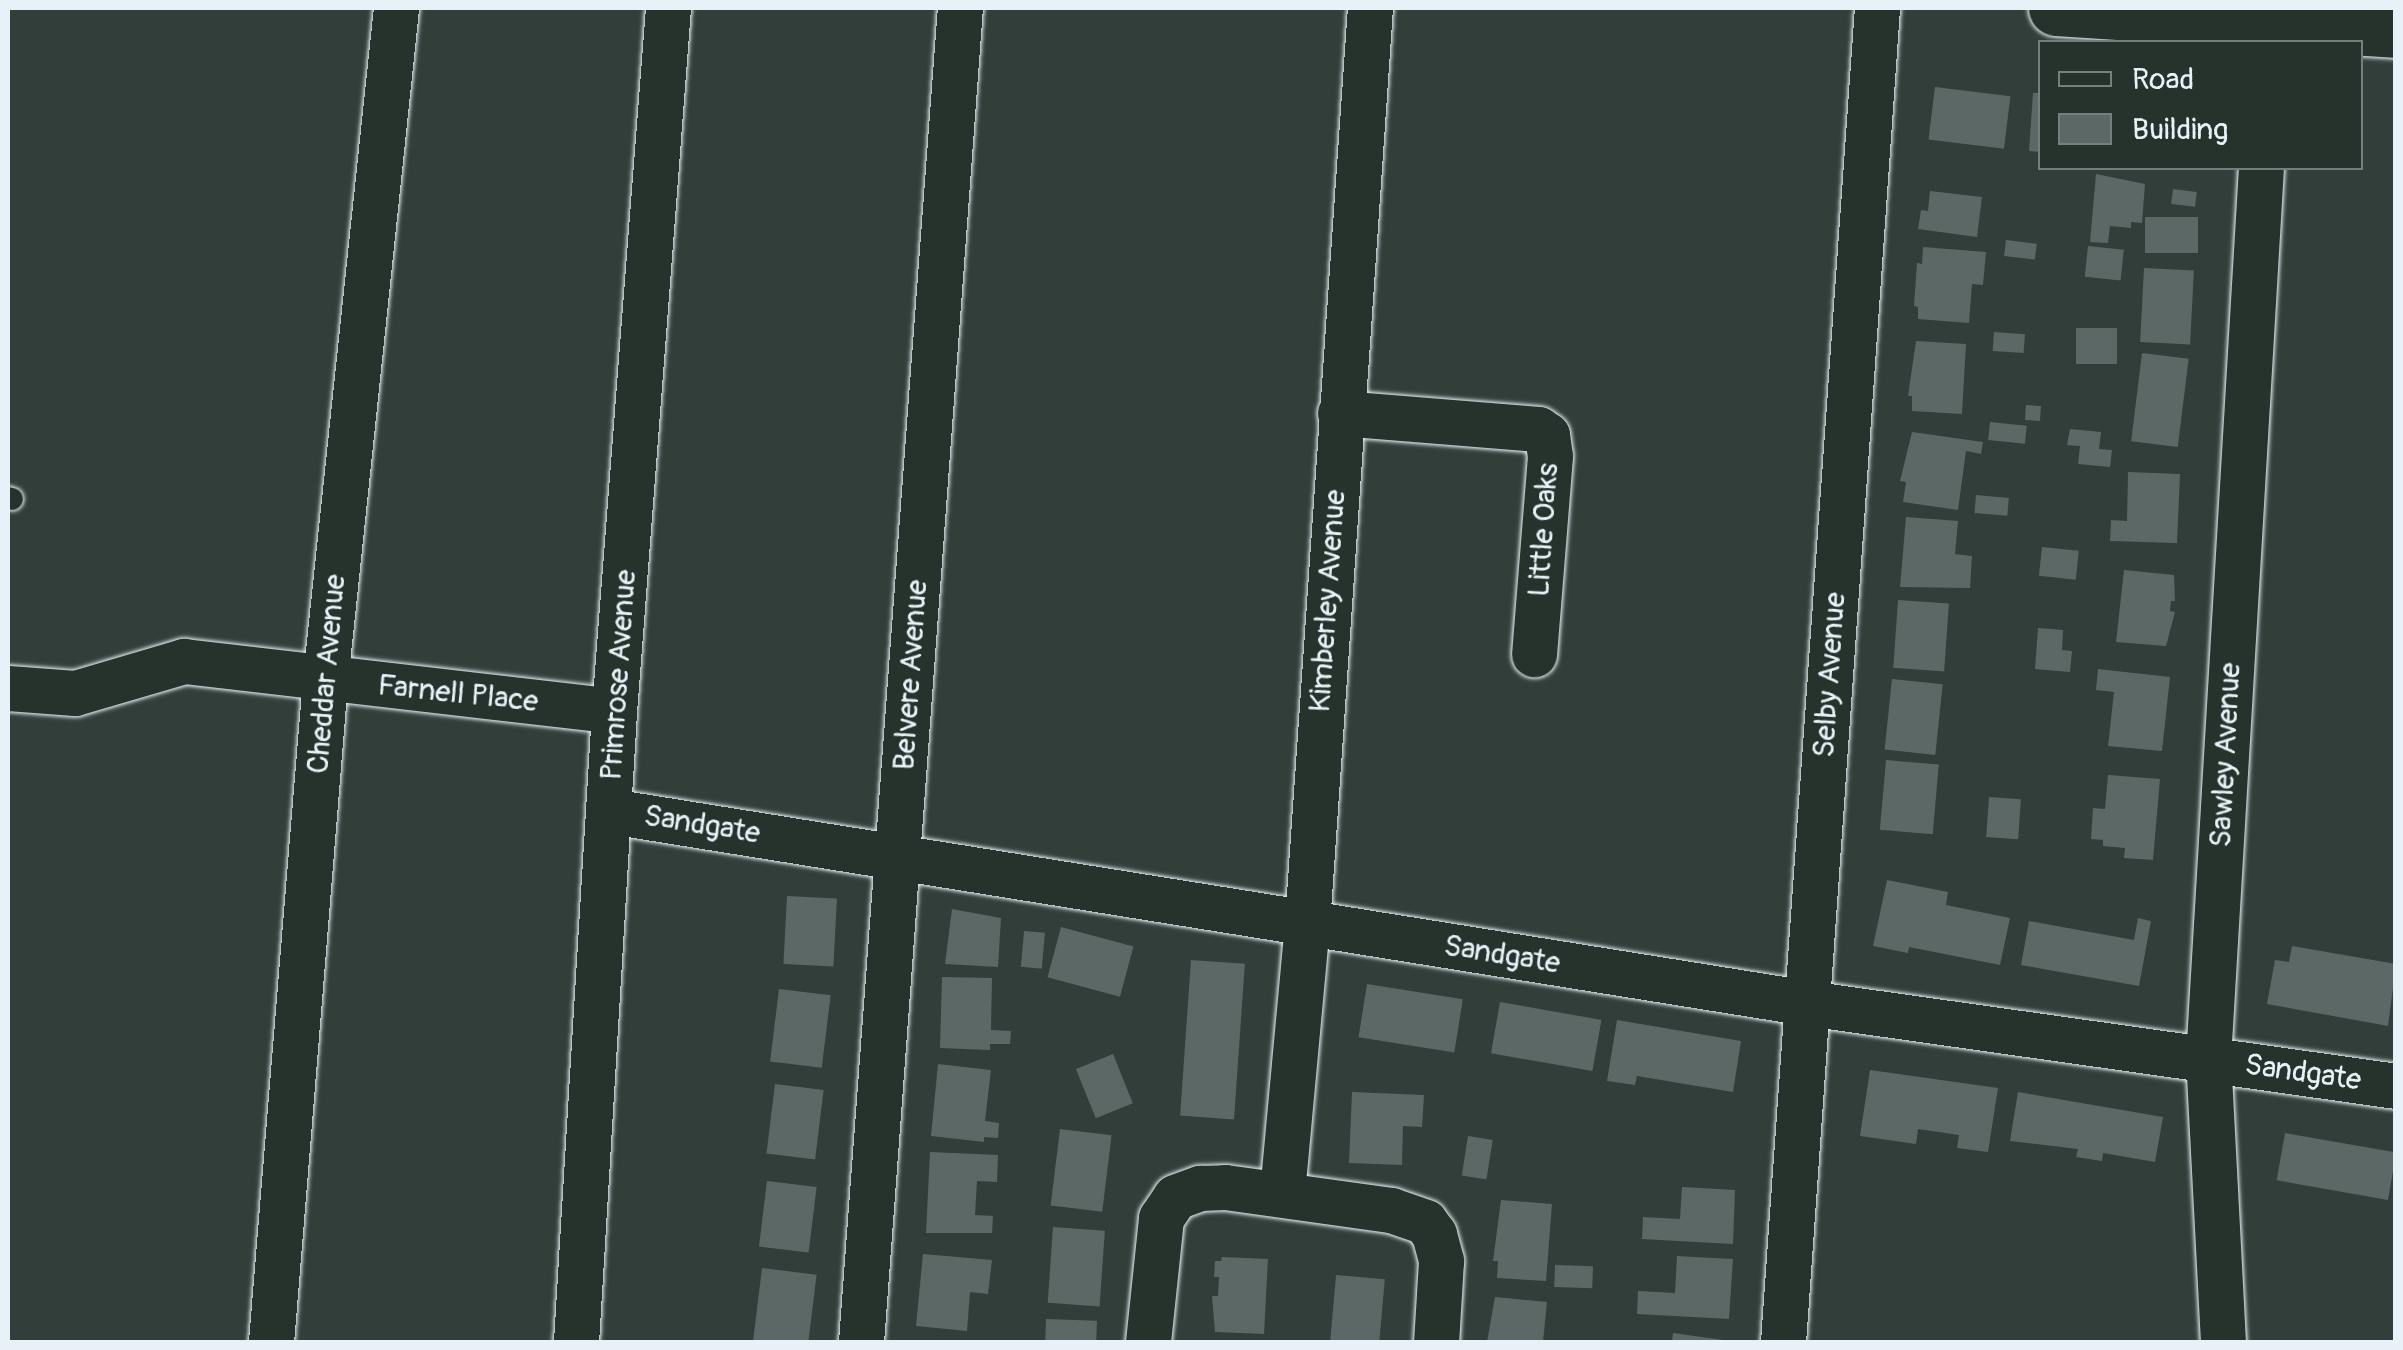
<!DOCTYPE html>
<style>
body{margin:0}
#map{position:relative;width:2403px;height:1350px;overflow:hidden;background:#323e39;font-family:Pangolin,sans-serif}
div>[style]{position:absolute}
.building>*{inset:0;background:#5c6865;transform-origin:0 0}
.roads{filter:drop-shadow(0 0 2px #e8f1f8) drop-shadow(0 0 2px #e8f1f8)}
.service>*{height:22px;margin:-11px;padding:0 11px;transform-origin:11px;border-radius:11px;background:#26332d}
.minor>*{height:45px;margin:-22.5px;padding:0 22.5px;transform-origin:22.5px;border-radius:22.5px;background:#26332d}
.tertiary>*{height:55px;margin:-27.5px;padding:0 27.5px;transform-origin:27.5px;border-radius:27.5px;background:#26332d}
span{translate:-50% -50%;white-space:nowrap;text-align:center;line-height:1.15;-webkit-text-stroke:9px #26332d;paint-order:stroke}
.street-label{font-size:30px;color:#e8f1f8}
.frame{position:absolute;inset:0;border:10px solid #e8f1f8;pointer-events:none}
.legend{position:absolute;left:2038px;top:40px;width:325px;height:130px;box-sizing:border-box;background:#26332d;border:2px solid #747f7e;margin:0;padding:12px 18px;list-style:none;font-size:30px;color:#e8f1f8}
.legend li{display:flex;align-items:center;gap:20px;height:50px}
.legend b{width:50px;border:2px solid #747f7e}
</style>
<div id="map">
<div class="building">
<div style="left:1935px;top:87px;width:76px;height:53px;rotate:7deg"></div>
<div style="clip-path:polygon(2033px 93px,2040px 93px,2040px 152px,2029px 151px)"></div>
<div style="clip-path:polygon(2096px 174px,2145px 184px,2142px 223px,2131px 222px,2131px 228px,2110px 226px,2108px 243px,2090px 242px)"></div>
<div style="left:2173px;top:189px;width:24px;height:15px;rotate:7deg"></div>
<div style="clip-path:polygon(1930px 191px,1982px 197px,1977px 237px,1918px 229px,1921px 210px,1928px 211px)"></div>
<div style="left:2145px;top:217px;width:53px;height:36px"></div>
<div style="left:2006px;top:240px;width:31px;height:16px;rotate:7deg"></div>
<div style="left:2088px;top:246px;width:36px;height:31px;rotate:6deg"></div>
<div style="clip-path:polygon(1923px 247px,1986px 252px,1983px 285px,1972px 284px,1969px 323px,1918px 319px,1918px 307px,1914px 306px,1917px 263px,1922px 264px)"></div>
<div style="left:2144px;top:268px;width:50px;height:74px;rotate:3deg"></div>
<div style="left:2117px;top:328px;width:36px;height:41px;rotate:90deg"></div>
<div style="left:1994px;top:332px;width:31px;height:19px;rotate:4deg"></div>
<div style="clip-path:polygon(1916px 341px,1966px 344px,1962px 414px,1912px 411px,1912px 396px,1908px 396px)"></div>
<div style="left:2142px;top:353px;width:47px;height:89px;rotate:7deg"></div>
<div style="left:2026px;top:405px;width:15px;height:15px;rotate:4deg"></div>
<div style="left:1990px;top:422px;width:37px;height:18px;rotate:6deg"></div>
<div style="clip-path:polygon(2070px 429px,2101px 432px,2099px 449px,2112px 450px,2110px 467px,2078px 464px,2080px 446px,2067px 445px)"></div>
<div style="clip-path:polygon(1912px 432px,1983px 442px,1981px 454px,1966px 451px,1958px 510px,1903px 502px,1906px 482px,1900px 481px)"></div>
<div style="clip-path:polygon(2128px 472px,2180px 474px,2177px 543px,2110px 541px,2111px 520px,2127px 521px)"></div>
<div style="left:1976px;top:495px;width:33px;height:18px;rotate:5deg"></div>
<div style="clip-path:polygon(1906px 517px,1958px 521px,1955px 554px,1972px 556px,1970px 588px,1900px 587px)"></div>
<div style="left:2042px;top:547px;width:37px;height:29px;rotate:6deg"></div>
<div style="clip-path:polygon(2124px 570px,2174px 575px,2175px 601px,2171px 601px,2170px 611px,2175px 612px,2166px 646px,2116px 642px)"></div>
<div style="left:1898px;top:600px;width:51px;height:68px;rotate:4deg"></div>
<div style="clip-path:polygon(2038px 628px,2063px 630px,2062px 650px,2072px 651px,2070px 672px,2035px 669px)"></div>
<div style="clip-path:polygon(2098px 669px,2170px 677px,2162px 751px,2108px 746px,2114px 692px,2096px 690px)"></div>
<div style="left:1892px;top:679px;width:51px;height:71px;rotate:6deg"></div>
<div style="left:1886px;top:760px;width:53px;height:70px;rotate:5deg"></div>
<div style="clip-path:polygon(2108px 775px,2160px 779px,2153px 860px,2124px 858px,2125px 848px,2103px 846px,2103px 840px,2091px 839px,2093px 808px,2105px 809px)"></div>
<div style="left:1989px;top:797px;width:32px;height:40px;rotate:4deg"></div>
<div style="clip-path:polygon(1887px 880px,1948px 892px,1946px 905px,2010px 918px,2000px 965px,1909px 947px,1908px 953px,1873px 946px)"></div>
<div style="left:787px;top:896px;width:50px;height:68px;rotate:3deg"></div>
<div style="clip-path:polygon(952px 909px,1001px 918px,998px 967px,945px 964px)"></div>
<div style="clip-path:polygon(2138px 918px,2151px 921px,2139px 986px,2021px 965px,2029px 921px,2134px 940px)"></div>
<div style="left:1061px;top:927px;width:75px;height:52px;rotate:15deg"></div>
<div style="left:1024px;top:931px;width:21px;height:36px;rotate:5deg"></div>
<div style="clip-path:polygon(2292px 946px,2396px 964px,2388px 1026px,2267px 1004px,2275px 960px,2289px 962px)"></div>
<div style="left:1191px;top:960px;width:54px;height:156px;rotate:4deg"></div>
<div style="clip-path:polygon(942px 977px,992px 978px,991px 1030px,1011px 1031px,1010px 1044px,990px 1044px,990px 1050px,940px 1048px)"></div>
<div style="left:1367px;top:984px;width:97px;height:54px;rotate:9deg"></div>
<div style="left:779px;top:989px;width:52px;height:73px;rotate:7deg"></div>
<div style="left:1500px;top:1002px;width:103px;height:52px;rotate:10deg"></div>
<div style="clip-path:polygon(1617px 1020px,1741px 1041px,1733px 1092px,1637px 1076px,1635px 1085px,1607px 1081px)"></div>
<div style="left:1113px;top:1054px;width:53px;height:40px;rotate:68deg"></div>
<div style="clip-path:polygon(938px 1064px,991px 1070px,985px 1121px,999px 1123px,998px 1138px,984px 1137px,984px 1142px,931px 1136px)"></div>
<div style="clip-path:polygon(1870px 1070px,1998px 1088px,1988px 1152px,1957px 1148px,1959px 1135px,1918px 1129px,1916px 1144px,1860px 1136px)"></div>
<div style="left:775px;top:1084px;width:49px;height:70px;rotate:7deg"></div>
<div style="clip-path:polygon(1352px 1092px,1424px 1095px,1422px 1127px,1403px 1126px,1402px 1165px,1349px 1163px)"></div>
<div style="clip-path:polygon(2018px 1092px,2163px 1117px,2155px 1162px,2103px 1153px,2102px 1161px,2076px 1157px,2078px 1149px,2010px 1141px)"></div>
<div style="left:1060px;top:1129px;width:52px;height:77px;rotate:7deg"></div>
<div style="left:2285px;top:1133px;width:113px;height:48px;rotate:10deg"></div>
<div style="left:1468px;top:1136px;width:25px;height:40px;rotate:9deg"></div>
<div style="clip-path:polygon(930px 1152px,998px 1155px,997px 1182px,977px 1181px,975px 1215px,993px 1216px,992px 1233px,926px 1233px)"></div>
<div style="left:767px;top:1181px;width:50px;height:66px;rotate:7deg"></div>
<div style="clip-path:polygon(1682px 1187px,1735px 1190px,1733px 1244px,1642px 1239px,1643px 1217px,1680px 1219px)"></div>
<div style="clip-path:polygon(1501px 1200px,1552px 1204px,1546px 1281px,1497px 1278px,1498px 1261px,1493px 1261px)"></div>
<div style="left:1053px;top:1227px;width:52px;height:76px;rotate:4deg"></div>
<div style="clip-path:polygon(923px 1254px,992px 1260px,988px 1294px,970px 1292px,967px 1331px,916px 1326px)"></div>
<div style="clip-path:polygon(1677px 1256px,1733px 1259px,1729px 1319px,1637px 1314px,1638px 1291px,1675px 1293px)"></div>
<div style="clip-path:polygon(1222px 1257px,1268px 1259px,1264px 1334px,1215px 1332px,1212px 1296px,1218px 1296px,1219px 1277px,1214px 1277px,1215px 1261px,1221px 1261px)"></div>
<div style="left:1555px;top:1265px;width:38px;height:22px;rotate:2deg"></div>
<div style="left:762px;top:1268px;width:55px;height:75px;rotate:7deg"></div>
<div style="left:1336px;top:1275px;width:49px;height:67px;rotate:5deg"></div>
<div style="clip-path:polygon(1495px 1297px,1547px 1302px,1543px 1342px,1487px 1342px)"></div>
<div style="left:1046px;top:1319px;width:51px;height:23px;rotate:2deg"></div>
<div style="clip-path:polygon(1673px 1333px,1723px 1340px,1723px 1342px,1672px 1342px)"></div>
</div>
<div class="roads">
<div class="service">
<div style="left:8px;top:498px;width:4px;rotate:14deg"></div>
</div>
<div class="minor">
<div style="left:1340px;top:413px;width:199px;rotate:4.6deg"></div>
<div style="left:1538px;top:429px;width:11px;rotate:34deg"></div>
<div style="left:1547px;top:435px;width:21px;rotate:82deg"></div>
<div style="left:1550px;top:456px;width:199px;rotate:94.6deg"></div>
<div style="left:8px;top:688px;width:67px;rotate:4.3deg"></div>
<div style="left:75px;top:693px;width:114px;rotate:-16.4deg"></div>
<div style="left:184px;top:661px;width:433px;rotate:6.6deg"></div>
<div style="left:610px;top:811px;width:1212px;rotate:9.11deg"></div>
<div style="left:1807px;top:1003px;width:595px;rotate:8.02deg"></div>
<div style="left:1282px;top:1193px;width:270px;rotate:-84.7deg"></div>
<div style="left:1307px;top:924px;width:918px;rotate:-86.07deg"></div>
<div style="left:271px;top:1342px;width:664px;rotate:-85.34deg"></div>
<div style="left:325px;top:680px;width:676px;rotate:-83.97deg"></div>
<div style="left:576px;top:1342px;width:632px;rotate:-86.55deg"></div>
<div style="left:614px;top:711px;width:705px;rotate:-85.61deg"></div>
<div style="left:861px;top:1342px;width:1338px;rotate:-85.76deg"></div>
<div style="left:1148px;top:1342px;width:125px;rotate:-84deg"></div>
<div style="left:1161px;top:1218px;width:25px;rotate:-56deg"></div>
<div style="left:1175px;top:1197px;width:27px;rotate:-20deg"></div>
<div style="left:1200px;top:1188px;width:25px;rotate:-2deg"></div>
<div style="left:1225px;top:1187px;width:168px;rotate:7.9deg"></div>
<div style="left:1391px;top:1210px;width:36px;rotate:19deg"></div>
<div style="left:1425px;top:1222px;width:15px;rotate:53deg"></div>
<div style="left:1434px;top:1234px;width:28px;rotate:75deg"></div>
<div style="left:1441px;top:1261px;width:81px;rotate:93.5deg"></div>
<div style="left:1783px;top:1342px;width:1337px;rotate:-85.97deg"></div>
<div style="left:2223px;top:1342px;width:283px;rotate:-93deg"></div>
<div style="left:2208px;top:1059px;width:893px;rotate:-86.6deg"></div>
</div>
<div class="tertiary">
<div style="left:2056px;top:8px;width:341px;rotate:3.7deg"></div>
</div>
</div>
<div class="street-label">
<span style="left:1544px;top:530px;rotate:-86deg">Little Oaks</span>
<span style="left:1328px;top:601px;rotate:-86deg">Kimberley Avenue</span>
<span style="left:327px;top:674px;rotate:-85deg">Cheddar Avenue</span>
<span style="left:619px;top:675px;rotate:-86deg">Primrose Avenue</span>
<span style="left:911px;top:675px;rotate:-86deg">Belvere Avenue</span>
<span style="left:1830px;top:675px;rotate:-86deg">Selby Avenue</span>
<span style="left:458px;top:694px;rotate:6deg">Farnell Place</span>
<span style="left:2226px;top:755px;rotate:-87deg">Sawley Avenue</span>
<span style="left:702px;top:825px;rotate:9deg">Sandgate</span>
<span style="left:1502px;top:955px;rotate:9deg">Sandgate</span>
<span style="left:2303px;top:1073px;rotate:8deg">Sandgate</span>
</div>
<div class="frame"></div>
<ul class="legend">
<li><b style="height:12px;background:#26332d"></b>Road</li>
<li><b style="height:28px;background:#5c6865"></b>Building</li>
</ul>
</div>
